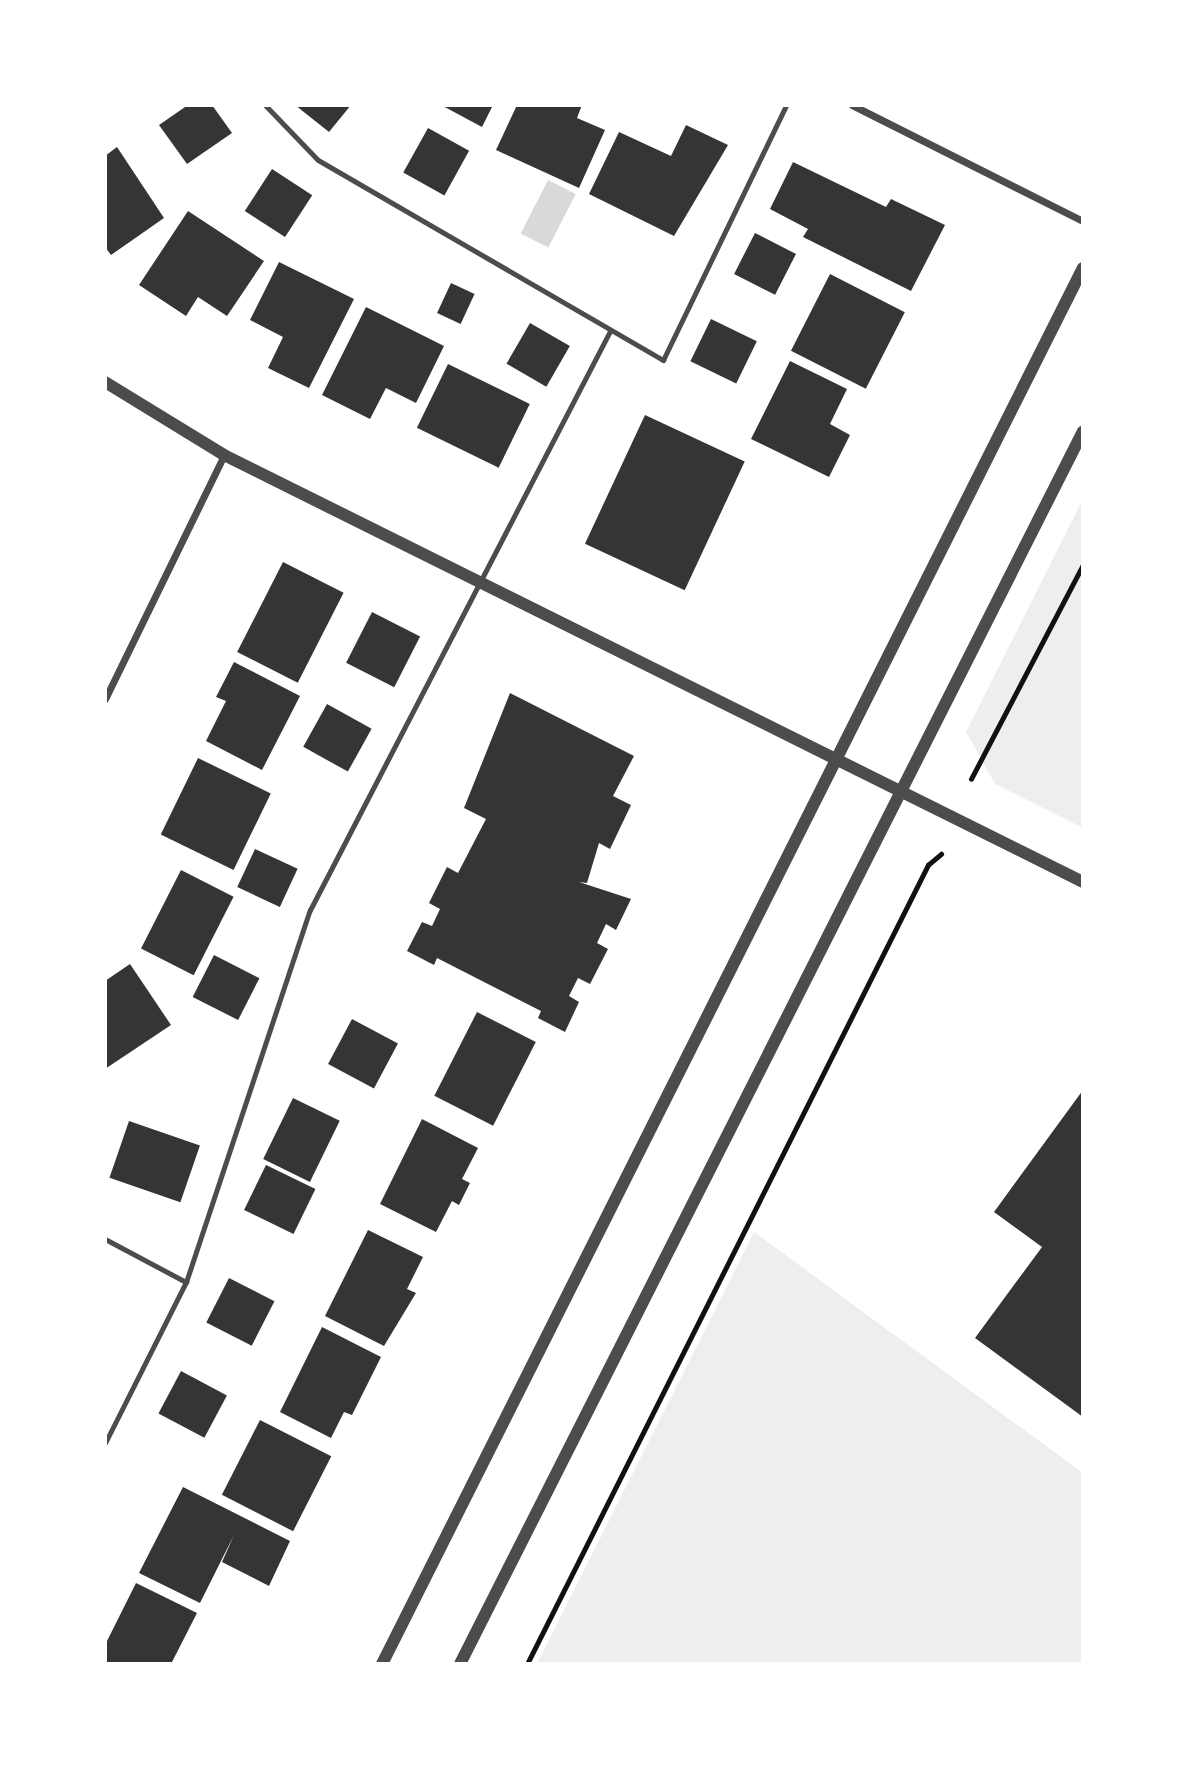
<!DOCTYPE html>
<style>
body{margin:0}
#map{position:relative;width:1188px;height:1769px;overflow:hidden;background:#fff;font-family:"Roboto Condensed",sans-serif}
div>[style]{position:absolute}
.green>*{inset:0;background:#eee}
.water>*{inset:0;background:#d9d9d9;transform-origin:0 0}
.building>*{inset:0;background:#353535;transform-origin:0 0}
.path>*{height:4.5px;margin:-2.25px;padding:0 2.25px;transform-origin:2.25px;border-radius:2.25px;background:#111}
.service>*{height:5px;margin:-2.5px;padding:0 2.5px;transform-origin:2.5px;border-radius:2.5px;background:#4c4c4c}
.minor>*{height:7px;margin:-3.5px;padding:0 3.5px;transform-origin:3.5px;border-radius:3.5px;background:#4c4c4c}
.tertiary>*{height:12px;margin:-6px;padding:0 6px;transform-origin:6px;border-radius:6px;background:#4c4c4c}
span{translate:-50% -50%;white-space:nowrap;text-align:center;line-height:1.15;-webkit-text-stroke:7px #fff;paint-order:stroke}
.frame{position:absolute;inset:0;border:107px solid #fff;pointer-events:none}
</style>
<div id="map">
<div class="green">
<div style="clip-path:polygon(1083px 499px,1083px 828px,995px 784px,966px 732px)"></div>
<div style="clip-path:polygon(754px 1232px,1083px 1473px,1083px 1664px,537px 1664px)"></div>
</div>
<div class="water">
<div style="left:548px;top:180px;width:31px;height:60px;rotate:27deg"></div>
</div>
<div class="building">
<div style="clip-path:polygon(188px 105px,212px 105px,232px 133px,187px 164px,159px 125px)"></div>
<div style="clip-path:polygon(295px 105px,351px 105px,329px 132px)"></div>
<div style="clip-path:polygon(441px 105px,493px 105px,482px 127px)"></div>
<div style="clip-path:polygon(517px 105px,582px 105px,577px 118px,605px 130px,579px 188px,496px 150px)"></div>
<div style="clip-path:polygon(686px 125px,728px 145px,674px 236px,589px 194px,619px 132px,671px 156px)"></div>
<div style="left:428px;top:128px;width:47px;height:51px;rotate:29deg"></div>
<div style="clip-path:polygon(117px 147px,164px 218px,111px 255px,105px 247px,105px 156px)"></div>
<div style="clip-path:polygon(793px 162px,886px 207px,891px 199px,945px 225px,911px 291px,803px 237px,808px 229px,770px 209px)"></div>
<div style="left:272px;top:169px;width:48px;height:50px;rotate:33deg"></div>
<div style="clip-path:polygon(188px 211px,264px 261px,227px 316px,198px 297px,186px 316px,139px 285px)"></div>
<div style="left:755px;top:233px;width:46px;height:46px;rotate:27deg"></div>
<div style="clip-path:polygon(279px 262px,354px 299px,309px 388px,268px 368px,283px 337px,250px 320px)"></div>
<div style="left:830px;top:274px;width:84px;height:86px;rotate:27deg"></div>
<div style="left:451px;top:283px;width:26px;height:33px;rotate:25deg"></div>
<div style="clip-path:polygon(366px 307px,444px 346px,416px 403px,386px 388px,370px 419px,322px 395px)"></div>
<div style="left:711px;top:319px;width:51px;height:47px;rotate:26deg"></div>
<div style="left:530px;top:323px;width:46px;height:47px;rotate:30deg"></div>
<div style="clip-path:polygon(790px 361px,847px 389px,830px 424px,850px 435px,829px 477px,751px 439px)"></div>
<div style="left:448px;top:364px;width:91px;height:71px;rotate:26deg"></div>
<div style="left:645px;top:415px;width:110px;height:142px;rotate:25deg"></div>
<div style="left:283px;top:562px;width:68px;height:101px;rotate:27deg"></div>
<div style="left:372px;top:612px;width:54px;height:57px;rotate:27deg"></div>
<div style="clip-path:polygon(234px 662px,300px 696px,262px 770px,206px 741px,226px 701px,216px 697px)"></div>
<div style="clip-path:polygon(510px 693px,634px 756px,613px 796px,631px 805px,610px 849px,599px 843px,587px 883px,579px 882px,631px 899px,616px 930px,606px 924px,597px 943px,608px 949px,590px 984px,578px 978px,569px 996px,579px 1002px,565px 1032px,538px 1018px,541px 1011px,437px 958px,434px 965px,407px 951px,422px 922px,432px 926px,440px 909px,429px 903px,447px 867px,458px 873px,486px 819px,464px 808px)"></div>
<div style="left:327px;top:704px;width:51px;height:49px;rotate:29deg"></div>
<div style="left:198px;top:758px;width:81px;height:85px;rotate:26deg"></div>
<div style="left:255px;top:849px;width:47px;height:42px;rotate:25deg"></div>
<div style="left:181px;top:870px;width:59px;height:88px;rotate:27deg"></div>
<div style="left:214px;top:955px;width:51px;height:47px;rotate:27deg"></div>
<div style="clip-path:polygon(130px 964px,171px 1025px,105px 1069px,105px 981px)"></div>
<div style="left:477px;top:1012px;width:66px;height:94px;rotate:27deg"></div>
<div style="left:352px;top:1019px;width:52px;height:51px;rotate:28deg"></div>
<div style="clip-path:polygon(1083px 1090px,1083px 1417px,975px 1338px,1042px 1247px,994px 1212px)"></div>
<div style="left:293px;top:1098px;width:52px;height:68px;rotate:26deg"></div>
<div style="clip-path:polygon(422px 1119px,478px 1148px,462px 1179px,470px 1183px,459px 1205px,452px 1201px,436px 1232px,380px 1204px)"></div>
<div style="left:129px;top:1121px;width:75px;height:60px;rotate:19deg"></div>
<div style="left:266px;top:1165px;width:55px;height:50px;rotate:26deg"></div>
<div style="clip-path:polygon(368px 1230px,423px 1257px,407px 1289px,416px 1293px,384px 1346px,325px 1316px)"></div>
<div style="left:229px;top:1278px;width:51px;height:50px;rotate:27deg"></div>
<div style="clip-path:polygon(322px 1327px,381px 1357px,352px 1415px,344px 1412px,331px 1438px,280px 1412px)"></div>
<div style="left:181px;top:1371px;width:52px;height:48px;rotate:28deg"></div>
<div style="left:260px;top:1420px;width:80px;height:84px;rotate:27deg"></div>
<div style="clip-path:polygon(183px 1487px,290px 1541px,269px 1586px,222px 1562px,234px 1535px,200px 1603px,139px 1573px)"></div>
<div style="clip-path:polygon(136px 1583px,197px 1613px,171px 1664px,105px 1664px,105px 1645px)"></div>
</div>
<div class="path">
<div style="left:971px;top:779px;width:242px;rotate:-62.4deg"></div>
<div style="left:527px;top:1664px;width:894px;rotate:-63.35deg"></div>
<div style="left:928px;top:865px;width:17px;rotate:-40deg"></div>
</div>
<div class="service">
<div style="left:265px;top:105px;width:76px;rotate:46.1deg"></div>
<div style="left:318px;top:160px;width:399px;rotate:30.1deg"></div>
<div style="left:663px;top:360px;width:283px;rotate:-64.2deg"></div>
<div style="left:105px;top:1239px;width:92px;rotate:28deg"></div>
<div style="left:105px;top:1443px;width:180px;rotate:-63.3deg"></div>
<div style="left:186px;top:1282px;width:392px;rotate:-71.6deg"></div>
<div style="left:310px;top:910px;width:652px;rotate:-62.61deg"></div>
</div>
<div class="minor">
<div style="left:852px;top:105px;width:258px;rotate:26.7deg"></div>
<div style="left:105px;top:699px;width:271px;rotate:-64deg"></div>
</div>
<div class="tertiary">
<div style="left:105px;top:382px;width:140px;rotate:31.5deg"></div>
<div style="left:224px;top:455px;width:959px;rotate:26.43deg"></div>
<div style="left:382px;top:1664px;width:1562px;rotate:-63.34deg"></div>
<div style="left:460px;top:1664px;width:1381px;rotate:-63.19deg"></div>
</div>
<div class="frame"></div>
</div>
